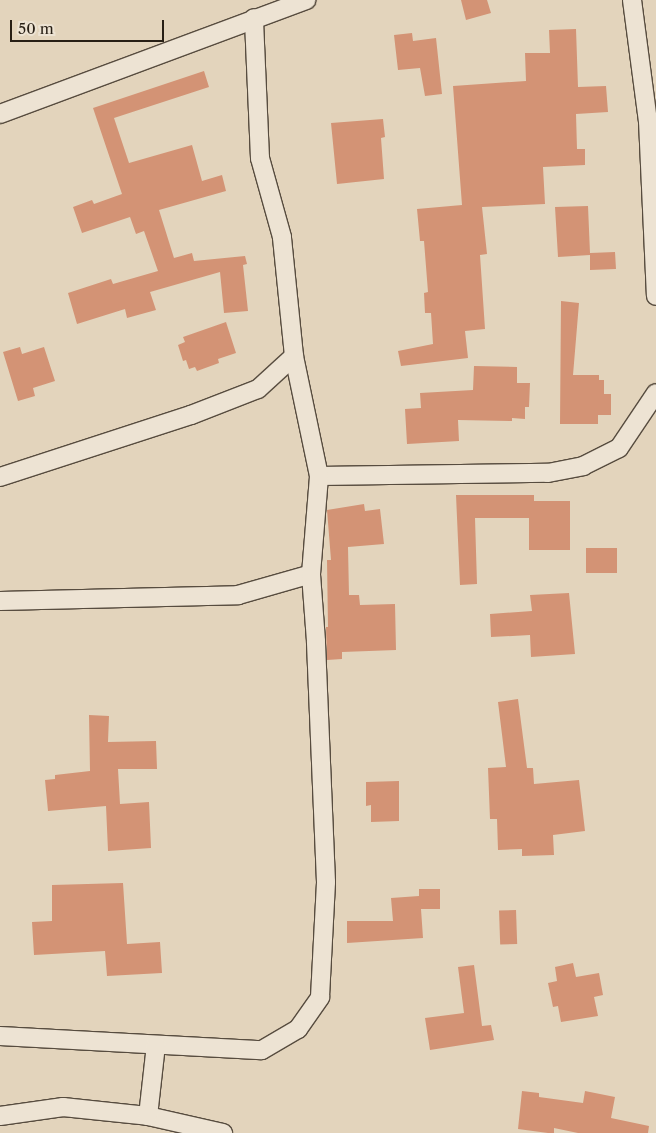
<!DOCTYPE html>
<html>
<head>
<meta charset="utf-8">
<style>
  body { margin:0 }
  #map { position:relative; width:656px; height:1133px; overflow:hidden; background:#e3d4bc; font-family:"Libre Caslon Text",serif }
  div>[style] { position:absolute }
  .building>* { inset:0; background:#d39375; transform-origin:0 0 }
  .roads { filter:drop-shadow(1px 0 #574c3f) drop-shadow(-1px 0 #574c3f) drop-shadow(0 1px #574c3f) drop-shadow(0 -1px #574c3f) }
  .minor>* { height:18px; margin:-9px; padding:0 9px; transform-origin:9px; border-radius:9px; background:#ede3d3 }
  span { translate:-50% -50%; white-space:nowrap; text-align:center; line-height:1.15; -webkit-text-stroke:5px #ede3d3; paint-order:stroke }
  .scale { position:absolute; left:10px; top:20px; width:154px; height:22px; box-sizing:border-box; border:2px solid #281f15; border-top:0; padding-left:6px; font-size:15px; line-height:18px; white-space:nowrap; color:#281f15; -webkit-text-stroke:4px #ede3d3; paint-order:stroke }
</style>
</head>
<body>
<div id="map">
  <div class="building">
    <i style="clip-path:polygon(461px 0,487px 0,491px 13px,466px 20px)"></i>
    <i style="clip-path:polygon(576px 29px,578px 87px,606px 86px,608px 112px,576px 114px,577px 149px,585px 149px,585px 165px,543px 167px,545px 204px,482px 207px,487px 254px,480px 255px,485px 329px,465px 331px,468px 358px,401px 366px,398px 351px,433px 344px,431px 313px,425px 313px,424px 293px,428px 292px,424px 241px,420px 241px,417px 209px,462px 205px,453px 86px,526px 81px,525px 53px,550px 53px,549px 30px)"></i>
    <i style="clip-path:polygon(412px 33px,413px 41px,436px 38px,442px 94px,425px 96px,420px 68px,398px 70px,394px 35px)"></i>
    <i style="clip-path:polygon(204px 71px,209px 87px,114px 118px,129px 163px,192px 145px,202px 181px,222px 175px,226px 191px,159px 210px,174px 258px,192px 253px,194px 261px,245px 256px,247px 264px,243px 265px,248px 311px,224px 313px,220px 272px,150px 292px,156px 310px,127px 318px,125px 309px,77px 324px,68px 293px,111px 279px,113px 284px,158px 271px,144px 231px,136px 234px,130px 217px,82px 233px,73px 207px,92px 200px,94px 204px,122px 194px,93px 108px)"></i>
    <i style="clip-path:polygon(383px 119px,385px 137px,381px 138px,384px 179px,337px 184px,331px 123px)"></i>
    <i style="clip-path:polygon(588px 206px,590px 253px,615px 252px,616px 269px,590px 270px,590px 255px,558px 257px,555px 207px)"></i>
    <i style="clip-path:polygon(561px 301px,579px 303px,573px 375px,599px 375px,599px 380px,604px 380px,604px 394px,611px 394px,611px 415px,598px 415px,598px 424px,560px 424px)"></i>
    <i style="clip-path:polygon(226px 322px,236px 353px,218px 359px,219px 363px,197px 371px,195px 367px,189px 369px,186px 360px,183px 361px,178px 345px,185px 342px,183px 337px)"></i>
    <i style="clip-path:polygon(20px 347px,22px 354px,44px 347px,55px 381px,33px 388px,35px 396px,18px 401px,3px 352px)"></i>
    <i style="clip-path:polygon(474px 366px,517px 367px,517px 383px,530px 383px,529px 407px,525px 407px,525px 419px,512px 418px,512px 421px,458px 420px,459px 441px,407px 444px,405px 409px,421px 408px,420px 393px,473px 390px)"></i>
    <i style="clip-path:polygon(456px 495px,534px 495px,534px 501px,570px 501px,570px 550px,529px 550px,529px 518px,475px 518px,477px 584px,460px 585px)"></i>
    <i style="clip-path:polygon(364px 504px,365px 511px,380px 509px,384px 544px,348px 547px,349px 595px,359px 595px,360px 605px,395px 604px,396px 650px,342px 652px,342px 659px,327px 660px,326px 627px,328px 627px,327px 560px,331px 560px,327px 510px)"></i>
    <i style="left:586px;top:548px;width:31px;height:25px"></i>
    <i style="clip-path:polygon(569px 593px,575px 654px,531px 657px,530px 635px,491px 637px,490px 614px,532px 611px,530px 595px)"></i>
    <i style="clip-path:polygon(518px 699px,527px 768px,533px 768px,534px 784px,579px 780px,585px 831px,553px 835px,554px 855px,522px 856px,522px 849px,498px 850px,497px 819px,490px 819px,488px 768px,506px 767px,498px 702px)"></i>
    <i style="clip-path:polygon(89px 715px,109px 716px,108px 742px,156px 741px,157px 769px,118px 769px,120px 804px,149px 802px,151px 848px,108px 851px,106px 806px,48px 811px,45px 780px,55px 779px,55px 775px,90px 771px)"></i>
    <i style="clip-path:polygon(399px 781px,399px 821px,371px 822px,371px 805px,366px 806px,366px 782px)"></i>
    <i style="clip-path:polygon(123px 883px,127px 944px,160px 942px,162px 973px,107px 976px,105px 951px,34px 955px,32px 922px,52px 921px,52px 885px)"></i>
    <i style="clip-path:polygon(419px 889px,440px 889px,440px 909px,421px 909px,423px 938px,347px 943px,347px 921px,393px 921px,391px 898px,419px 896px)"></i>
    <i style="left:516px;top:910px;width:34px;height:17px;rotate:88deg"></i>
    <i style="clip-path:polygon(573px 963px,576px 977px,599px 973px,603px 995px,594px 997px,598px 1016px,561px 1022px,558px 1006px,553px 1007px,548px 983px,557px 981px,555px 967px)"></i>
    <i style="clip-path:polygon(474px 965px,482px 1026px,491px 1025px,494px 1040px,430px 1050px,425px 1018px,464px 1013px,458px 967px)"></i>
    <i style="clip-path:polygon(522px 1091px,539px 1093px,539px 1097px,583px 1103px,585px 1091px,615px 1097px,611px 1118px,649px 1126px,648px 1133px,578px 1133px,554px 1128px,554px 1133px,548px 1133px,518px 1129px)"></i>
  </div>
  <div class="roads">
    <div class="minor">
      <i style="left:632px;top:0;width:122px;rotate:82.5deg"></i>
      <i style="left:648px;top:121px;width:175px;rotate:87.4deg"></i>
      <i style="left:0;top:114px;width:327px;rotate:-20.4deg"></i>
      <i style="left:319px;top:476px;width:229px;rotate:-0.8deg"></i>
      <i style="left:548px;top:473px;width:36px;rotate:-11deg"></i>
      <i style="left:583px;top:466px;width:40px;rotate:-26.6deg"></i>
      <i style="left:619px;top:448px;width:66px;rotate:-56.1deg"></i>
      <i style="left:0;top:477px;width:201px;rotate:-18deg"></i>
      <i style="left:191px;top:415px;width:72px;rotate:-21.2deg"></i>
      <i style="left:258px;top:389px;width:49px;rotate:-42.5deg"></i>
      <i style="left:0;top:601px;width:238px;rotate:-1.4deg"></i>
      <i style="left:238px;top:595px;width:76px;rotate:-16deg"></i>
      <i style="left:0;top:1036px;width:262px;rotate:3.1deg"></i>
      <i style="left:262px;top:1050px;width:42px;rotate:-30.3deg"></i>
      <i style="left:298px;top:1029px;width:39px;rotate:-55deg"></i>
      <i style="left:320px;top:997px;width:115px;rotate:-87deg"></i>
      <i style="left:326px;top:882px;width:241px;rotate:-92.4deg"></i>
      <i style="left:316px;top:641px;width:67px;rotate:-94.3deg"></i>
      <i style="left:311px;top:574px;width:98px;rotate:-85.3deg"></i>
      <i style="left:319px;top:476px;width:123px;rotate:-101.8deg"></i>
      <i style="left:294px;top:356px;width:120px;rotate:-95.8deg"></i>
      <i style="left:282px;top:237px;width:82px;rotate:-105.6deg"></i>
      <i style="left:260px;top:158px;width:140px;rotate:-92.5deg"></i>
      <i style="left:0;top:1116px;width:64px;rotate:-8.1deg"></i>
      <i style="left:63px;top:1107px;width:85px;rotate:6deg"></i>
      <i style="left:148px;top:1116px;width:77px;rotate:12.8deg"></i>
      <i style="left:148px;top:1116px;width:71px;rotate:-83.6deg"></i>
    </div>
  </div>
  <div class="scale">50 m</div>
</div>
</body>
</html>
